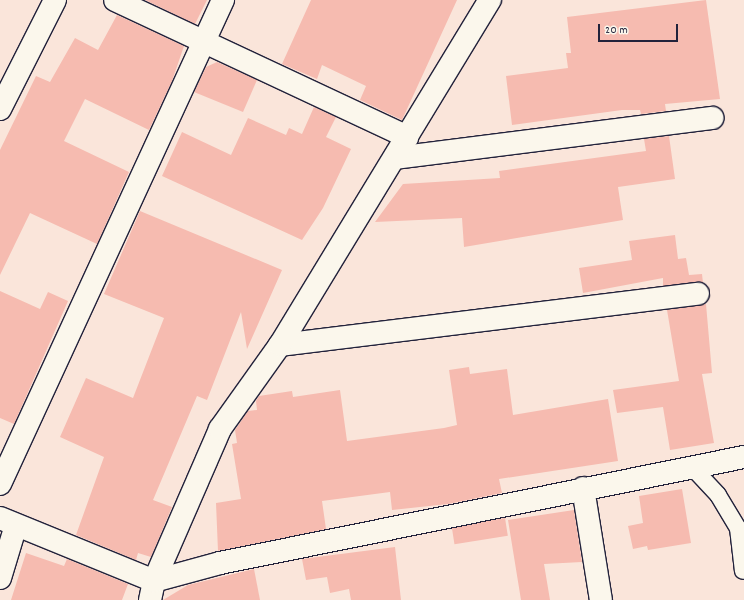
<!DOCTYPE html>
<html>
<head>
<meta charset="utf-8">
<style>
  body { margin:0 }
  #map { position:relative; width:744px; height:600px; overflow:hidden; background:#fae5da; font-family:Dekko,sans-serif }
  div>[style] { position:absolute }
  .building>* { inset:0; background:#f6bbb0; transform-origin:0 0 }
  .roads { filter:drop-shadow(1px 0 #22223b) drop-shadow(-1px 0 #22223b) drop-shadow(0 1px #22223b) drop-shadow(0 -1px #22223b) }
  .service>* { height:16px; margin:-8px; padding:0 8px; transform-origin:8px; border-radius:8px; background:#fbf7ec }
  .minor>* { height:22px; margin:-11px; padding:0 11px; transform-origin:11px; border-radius:11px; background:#fbf7ec }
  span { translate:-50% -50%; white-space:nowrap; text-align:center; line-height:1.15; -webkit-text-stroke:4px #fbf7ec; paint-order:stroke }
  .scale { position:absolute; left:598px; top:24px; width:80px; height:18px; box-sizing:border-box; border:2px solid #22223b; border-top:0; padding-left:5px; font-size:12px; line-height:14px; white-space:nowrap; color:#22223b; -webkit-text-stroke:3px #fbf7ec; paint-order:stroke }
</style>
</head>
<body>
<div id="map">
  <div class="building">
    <i style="clip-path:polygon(145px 0,207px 0,195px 24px)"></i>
    <i style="clip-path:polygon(311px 0,457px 0,402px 120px,360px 100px,366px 86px,322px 65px,317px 79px,282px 64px)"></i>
    <i style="clip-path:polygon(706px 0,720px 99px,665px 104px,666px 111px,641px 114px,640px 110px,622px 110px,512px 125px,506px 76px,568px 68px,566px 53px,571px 53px,567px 17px)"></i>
    <i style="clip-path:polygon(117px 15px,184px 46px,172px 81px,149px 130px,85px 99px,64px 141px,129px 172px,97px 244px,30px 213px,0 275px,0 150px,36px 76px,50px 82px,75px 38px,98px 50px)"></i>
    <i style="clip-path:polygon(217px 62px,257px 80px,243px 112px,194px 92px,206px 67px)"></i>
    <i style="clip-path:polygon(314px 107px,336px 117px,326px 137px,351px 149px,323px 208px,302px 240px,162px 176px,182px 132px,231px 155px,248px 118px,286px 135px,289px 128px,302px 134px)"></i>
    <i style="clip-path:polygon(669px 136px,675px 179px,618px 187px,623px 220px,464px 247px,462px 218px,375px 222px,403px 184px,500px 178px,499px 171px,646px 151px,644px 139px)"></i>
    <i style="clip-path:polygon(140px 211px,282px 270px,247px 349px,241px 312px,207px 400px,197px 396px,153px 500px,172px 507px,151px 557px,138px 553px,136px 560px,76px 535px,104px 457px,60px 437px,86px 378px,133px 398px,164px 318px,104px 294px)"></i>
    <i style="clip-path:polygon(675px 235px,678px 259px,686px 258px,689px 275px,702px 274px,703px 283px,663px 286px,663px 278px,583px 293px,579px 268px,632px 260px,629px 241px)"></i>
    <i style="clip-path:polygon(0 291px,40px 309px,48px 292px,68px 301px,14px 424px,0 418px)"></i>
    <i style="clip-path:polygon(706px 304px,712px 373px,702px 374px,714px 443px,670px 450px,663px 407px,617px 413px,613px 390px,679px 381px,667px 310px)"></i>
    <i style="clip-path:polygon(469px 367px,470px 374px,507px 369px,513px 415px,608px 399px,618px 461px,499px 479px,502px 493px,448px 504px,392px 510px,390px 492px,322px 501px,326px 529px,218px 551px,216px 503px,241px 499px,232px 444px,237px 443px,235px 430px,248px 411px,257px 410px,256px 401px,259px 396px,292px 391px,293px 397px,340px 390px,347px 441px,444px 428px,457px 425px,449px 370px)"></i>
    <i style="clip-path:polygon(682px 489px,691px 543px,648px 550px,647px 546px,633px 549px,628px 526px,643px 523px,639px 496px)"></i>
    <i style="clip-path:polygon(574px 510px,582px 562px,544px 564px,550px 600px,521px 600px,508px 520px)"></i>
    <i style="left:505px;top:518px;width:18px;height:54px;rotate:81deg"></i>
    <i style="clip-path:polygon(395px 547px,401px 600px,351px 600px,349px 589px,330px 593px,327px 577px,306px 580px,302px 559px)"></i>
    <i style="clip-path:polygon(26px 553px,64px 566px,67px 559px,128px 584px,122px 600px,11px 600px)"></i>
    <i style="clip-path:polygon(254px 569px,260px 600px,163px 600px,188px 585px)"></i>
  </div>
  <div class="roads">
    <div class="service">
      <i style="left:692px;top:467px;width:38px;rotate:47deg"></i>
      <i style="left:718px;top:495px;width:39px;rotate:59deg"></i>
      <i style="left:738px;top:528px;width:43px;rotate:83.4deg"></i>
    </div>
    <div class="minor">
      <i style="left:115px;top:0;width:323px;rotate:25.1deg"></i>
      <i style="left:0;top:109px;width:122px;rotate:-63.2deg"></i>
      <i style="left:395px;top:158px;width:320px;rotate:-7.2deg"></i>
      <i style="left:280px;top:345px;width:421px;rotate:-7deg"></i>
      <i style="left:0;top:484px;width:533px;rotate:-65.26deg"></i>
      <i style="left:583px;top:488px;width:113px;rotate:80.9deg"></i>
      <i style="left:0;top:518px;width:166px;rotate:22.2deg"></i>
      <i style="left:154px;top:581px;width:68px;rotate:-15.3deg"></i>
      <i style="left:220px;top:563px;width:535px;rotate:-11.44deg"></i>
      <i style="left:0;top:578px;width:55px;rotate:-73.2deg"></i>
      <i style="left:150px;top:600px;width:19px;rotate:-78deg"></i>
      <i style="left:154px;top:581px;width:166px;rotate:-66.5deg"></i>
      <i style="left:220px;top:429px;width:103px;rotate:-54.5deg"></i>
      <i style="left:280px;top:345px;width:404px;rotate:-58.7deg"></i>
    </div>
  </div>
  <div class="scale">20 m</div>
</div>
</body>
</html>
